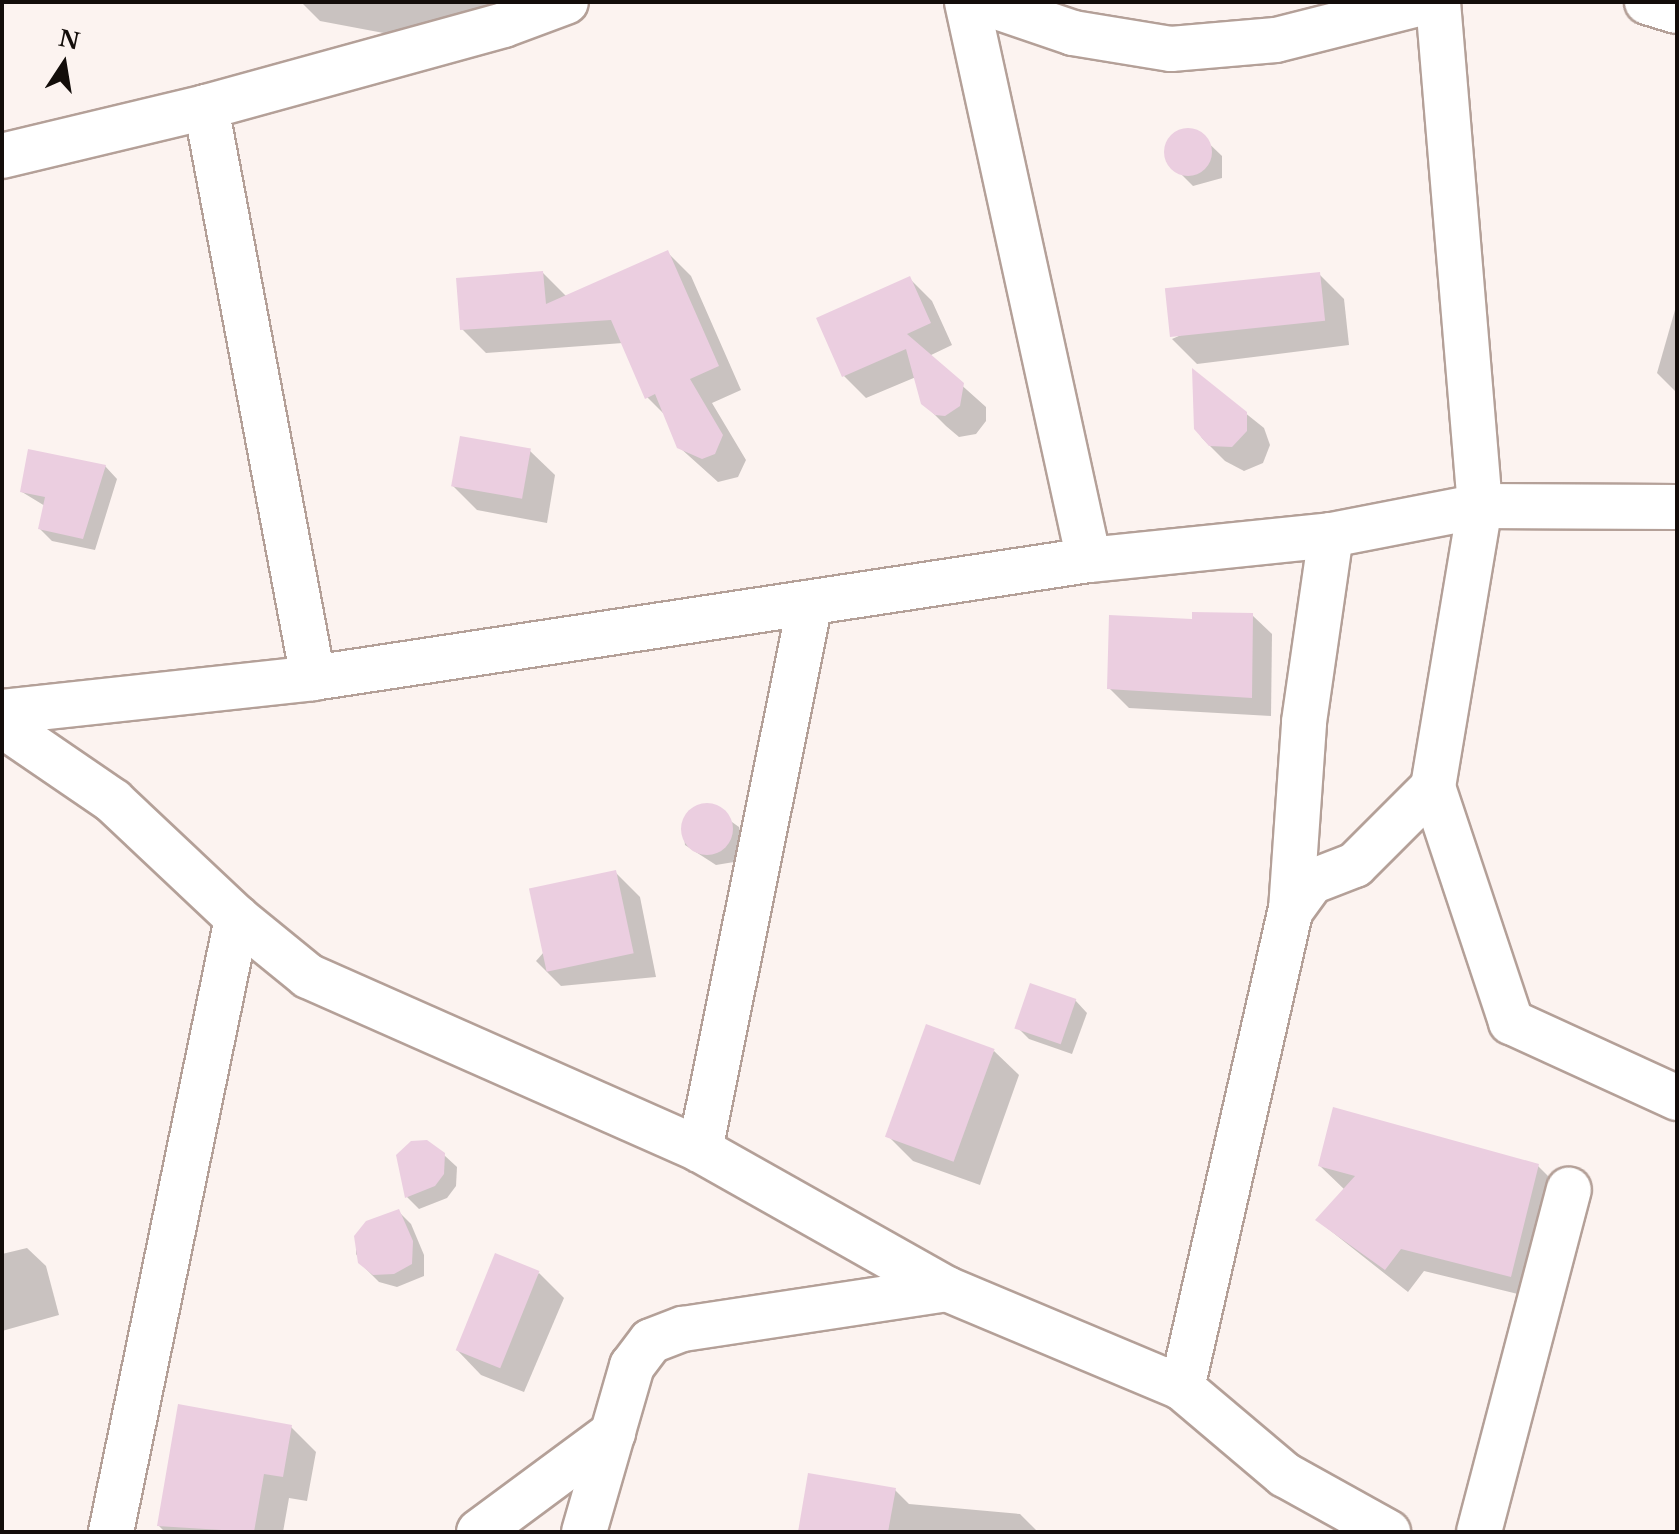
<!DOCTYPE html>
<html>
<head>
<meta charset="utf-8">
<style>
  body { margin:0 }
  #map { position:relative; width:1679px; height:1534px; overflow:hidden; background:#fcf3f0; font-family:"Libre Baskerville",serif }
  div>[style] { position:absolute }
  .shadow>* { inset:0; background:#0003 }
  .building>* { inset:0; background:#ebcee0; transform-origin:0 0 }
  .round { border-radius:50% }
  .roads { filter:drop-shadow(2px 0 #b4a098) drop-shadow(-2px 0 #b4a098) drop-shadow(0 2px #b4a098) drop-shadow(0 -2px #b4a098) }
  .minor>* { height:44px; margin:-22px; padding:0 22px; transform-origin:22px; border-radius:22px; background:#fff }
  span { translate:-50% -50%; white-space:nowrap; text-align:center; line-height:1.15; -webkit-text-stroke:8px #fcf3f0; paint-order:stroke }
  .frame { position:absolute; inset:0; border:4px solid #130d0a; pointer-events:none }
  .north { position:absolute; left:24px; top:24px; width:80px; height:80px; -webkit-text-stroke:6px #fcf3f0; paint-order:stroke; rotate:12deg; font-size:22px; font-weight:700; line-height:32px; text-align:center; color:#130d0a }
  .north::after { content:''; display:block; margin:auto; width:28px; height:36px; background:#130d0a; clip-path:polygon(50% 0,100% 100%,50% 72%,0 100%) }
</style>
</head>
<body>
<div id="map">
  <div class="shadow">
    <i style="clip-path:polygon(301px 2px,497px 2px,488px 49px,479px 51px,320px 21px)"></i>
    <i style="clip-path:polygon(1180px 131px,1197px 132px,1222px 156px,1222px 178px,1193px 186px,1167px 160px,1168px 142px)"></i>
    <i style="clip-path:polygon(668px 253px,691px 276px,741px 390px,712px 403px,746px 460px,738px 477px,718px 482px,679px 447px,667px 417px,647px 397px,623px 343px,486px 353px,462px 329px,543px 273px,567px 297px)"></i>
    <i style="clip-path:polygon(1319px 274px,1344px 299px,1349px 345px,1197px 364px,1172px 339px)"></i>
    <i style="clip-path:polygon(910px 279px,932px 301px,952px 345px,929px 356px,986px 407px,986px 421px,976px 434px,959px 437px,946px 426px,923px 403px,916px 377px,866px 398px,844px 376px)"></i>
    <i style="clip-path:polygon(1677px 303px,1677px 393px,1657px 373px)"></i>
    <i style="clip-path:polygon(1194px 372px,1264px 428px,1270px 445px,1263px 463px,1244px 471px,1225px 461px,1202px 438px,1196px 429px)"></i>
    <i style="clip-path:polygon(530px 451px,555px 475px,547px 523px,477px 510px,452px 485px)"></i>
    <i style="clip-path:polygon(105px 466px,117px 479px,95px 550px,52px 541px,40px 529px,45px 506px,22px 492px)"></i>
    <i style="clip-path:polygon(1252px 615px,1272px 634px,1271px 716px,1129px 708px,1109px 688px,1194px 622px)"></i>
    <i style="clip-path:polygon(708px 805px,739px 827px,745px 852px,734px 862px,716px 865px,685px 845px,683px 825px,692px 810px)"></i>
    <i style="clip-path:polygon(615px 872px,640px 897px,656px 977px,561px 986px,536px 961px)"></i>
    <i style="clip-path:polygon(1075px 1000px,1087px 1013px,1072px 1054px,1029px 1039px,1017px 1027px)"></i>
    <i style="clip-path:polygon(994px 1051px,1019px 1075px,980px 1185px,913px 1161px,888px 1136px)"></i>
    <i style="clip-path:polygon(444px 1155px,457px 1167px,456px 1186px,447px 1198px,419px 1209px,407px 1197px,398px 1156px)"></i>
    <i style="clip-path:polygon(1320px 1166px,1538px 1166px,1561px 1189px,1534px 1298px,1424px 1271px,1408px 1292px,1317px 1220px,1345px 1190px)"></i>
    <i style="clip-path:polygon(399px 1212px,411px 1224px,424px 1255px,424px 1276px,397px 1287px,379px 1282px,366px 1269px,356px 1254px,356px 1236px)"></i>
    <i style="clip-path:polygon(27px 1248px,46px 1266px,59px 1315px,2px 1331px,2px 1254px)"></i>
    <i style="clip-path:polygon(539px 1273px,564px 1298px,524px 1392px,481px 1375px,457px 1350px)"></i>
    <i style="clip-path:polygon(291px 1427px,316px 1452px,307px 1501px,289px 1498px,283px 1532px,165px 1532px,159px 1526px)"></i>
    <i style="clip-path:polygon(895px 1490px,909px 1504px,1020px 1514px,1038px 1532px,800px 1532px)"></i>
  </div>
  <div class="building">
    <i class="round" style="left:1164px;top:128px;width:48px;height:48px"></i>
    <i style="clip-path:polygon(668px 250px,719px 366px,690px 379px,723px 435px,715px 454px,702px 459px,677px 448px,655px 394px,645px 399px,611px 320px,460px 330px,456px 278px,543px 271px,546px 304px)"></i>
    <i style="left:1320px;top:272px;width:49px;height:156px;rotate:84deg"></i>
    <i style="clip-path:polygon(910px 276px,931px 323px,907px 334px,964px 383px,960px 406px,945px 416px,935px 415px,921px 404px,906px 349px,842px 377px,816px 318px)"></i>
    <i style="clip-path:polygon(1192px 368px,1247px 412px,1247px 431px,1232px 447px,1209px 446px,1194px 429px)"></i>
    <i style="left:460px;top:436px;width:72px;height:51px;rotate:10deg"></i>
    <i style="clip-path:polygon(28px 449px,106px 465px,83px 539px,38px 529px,45px 497px,20px 492px)"></i>
    <i style="clip-path:polygon(1192px 612px,1253px 613px,1252px 698px,1107px 689px,1109px 615px,1192px 619px)"></i>
    <i class="round" style="left:681px;top:803px;width:52px;height:52px"></i>
    <i style="left:616px;top:870px;width:85px;height:89px;rotate:78deg"></i>
    <i style="left:1030px;top:983px;width:49px;height:48px;rotate:19deg"></i>
    <i style="left:926px;top:1024px;width:73px;height:120px;rotate:20deg"></i>
    <i style="clip-path:polygon(1333px 1107px,1539px 1164px,1511px 1277px,1401px 1249px,1385px 1270px,1315px 1220px,1355px 1176px,1318px 1166px)"></i>
    <i style="clip-path:polygon(427px 1140px,445px 1153px,444px 1174px,435px 1186px,405px 1198px,396px 1155px,411px 1141px)"></i>
    <i style="clip-path:polygon(399px 1209px,413px 1241px,412px 1264px,394px 1274px,373px 1275px,358px 1263px,354px 1236px,366px 1221px)"></i>
    <i style="left:495px;top:1253px;width:48px;height:105px;rotate:22deg"></i>
    <i style="clip-path:polygon(178px 1404px,292px 1425px,283px 1477px,264px 1474px,254px 1532px,157px 1526px)"></i>
    <i style="clip-path:polygon(808px 1473px,896px 1488px,888px 1532px,798px 1532px)"></i>
  </div>
  <div class="roads">
    <div class="minor">
      <i style="left:967px;top:2px;width:571px;rotate:77.67deg"></i>
      <i style="left:982px;top:2px;width:96px;rotate:18.8deg"></i>
      <i style="left:1073px;top:33px;width:99px;rotate:9.3deg"></i>
      <i style="left:1171px;top:49px;width:105px;rotate:-4.9deg"></i>
      <i style="left:1276px;top:40px;width:155px;rotate:-14.2deg"></i>
      <i style="left:1438px;top:2px;width:506px;rotate:85.24deg"></i>
      <i style="left:1480px;top:506px;width:285px;rotate:99.5deg"></i>
      <i style="left:1433px;top:787px;width:248px;rotate:71.6deg"></i>
      <i style="left:1511px;top:1022px;width:183px;rotate:24.6deg"></i>
      <i style="left:1647px;top:2px;width:31px;rotate:17deg"></i>
      <i style="left:206px;top:107px;width:581px;rotate:79.39deg"></i>
      <i style="left:2px;top:156px;width:210px;rotate:-13.5deg"></i>
      <i style="left:206px;top:107px;width:309px;rotate:-15.4deg"></i>
      <i style="left:504px;top:25px;width:66px;rotate:-20.4deg"></i>
      <i style="left:2px;top:712px;width:313px;rotate:-6.2deg"></i>
      <i style="left:313px;top:678px;width:785px;rotate:-8.65deg"></i>
      <i style="left:1089px;top:560px;width:243px;rotate:-5.9deg"></i>
      <i style="left:1331px;top:535px;width:152px;rotate:-11deg"></i>
      <i style="left:1480px;top:506px;width:197px;rotate:0.3deg"></i>
      <i style="left:2px;top:725px;width:135px;rotate:34.4deg"></i>
      <i style="left:113px;top:801px;width:170px;rotate:43.3deg"></i>
      <i style="left:237px;top:918px;width:92px;rotate:39.2deg"></i>
      <i style="left:308px;top:976px;width:429px;rotate:23.9deg"></i>
      <i style="left:700px;top:1150px;width:283px;rotate:29.4deg"></i>
      <i style="left:947px;top:1289px;width:255px;rotate:22.8deg"></i>
      <i style="left:1182px;top:1388px;width:135px;rotate:40.2deg"></i>
      <i style="left:1285px;top:1475px;width:118px;rotate:29deg"></i>
      <i style="left:1291px;top:910px;width:188px;rotate:-86deg"></i>
      <i style="left:1304px;top:722px;width:189px;rotate:-81.8deg"></i>
      <i style="left:700px;top:1150px;width:558px;rotate:-78.63deg"></i>
      <i style="left:1182px;top:1388px;width:490px;rotate:-77.2deg"></i>
      <i style="left:1291px;top:910px;width:34px;rotate:-54deg"></i>
      <i style="left:1311px;top:882px;width:47px;rotate:-21.1deg"></i>
      <i style="left:1355px;top:865px;width:110px;rotate:-45deg"></i>
      <i style="left:111px;top:1532px;width:627px;rotate:-78.4deg"></i>
      <i style="left:479px;top:1532px;width:167px;rotate:-36.5deg"></i>
      <i style="left:584px;top:1532px;width:173px;rotate:-73.9deg"></i>
      <i style="left:632px;top:1366px;width:31px;rotate:-53deg"></i>
      <i style="left:651px;top:1341px;width:34px;rotate:-21deg"></i>
      <i style="left:683px;top:1329px;width:267px;rotate:-8.6deg"></i>
      <i style="left:1479px;top:1532px;width:354px;rotate:-75.3deg"></i>
    </div>
  </div>
  <div class="frame"></div>
  <div class="north">N</div>
</div>
</body>
</html>
